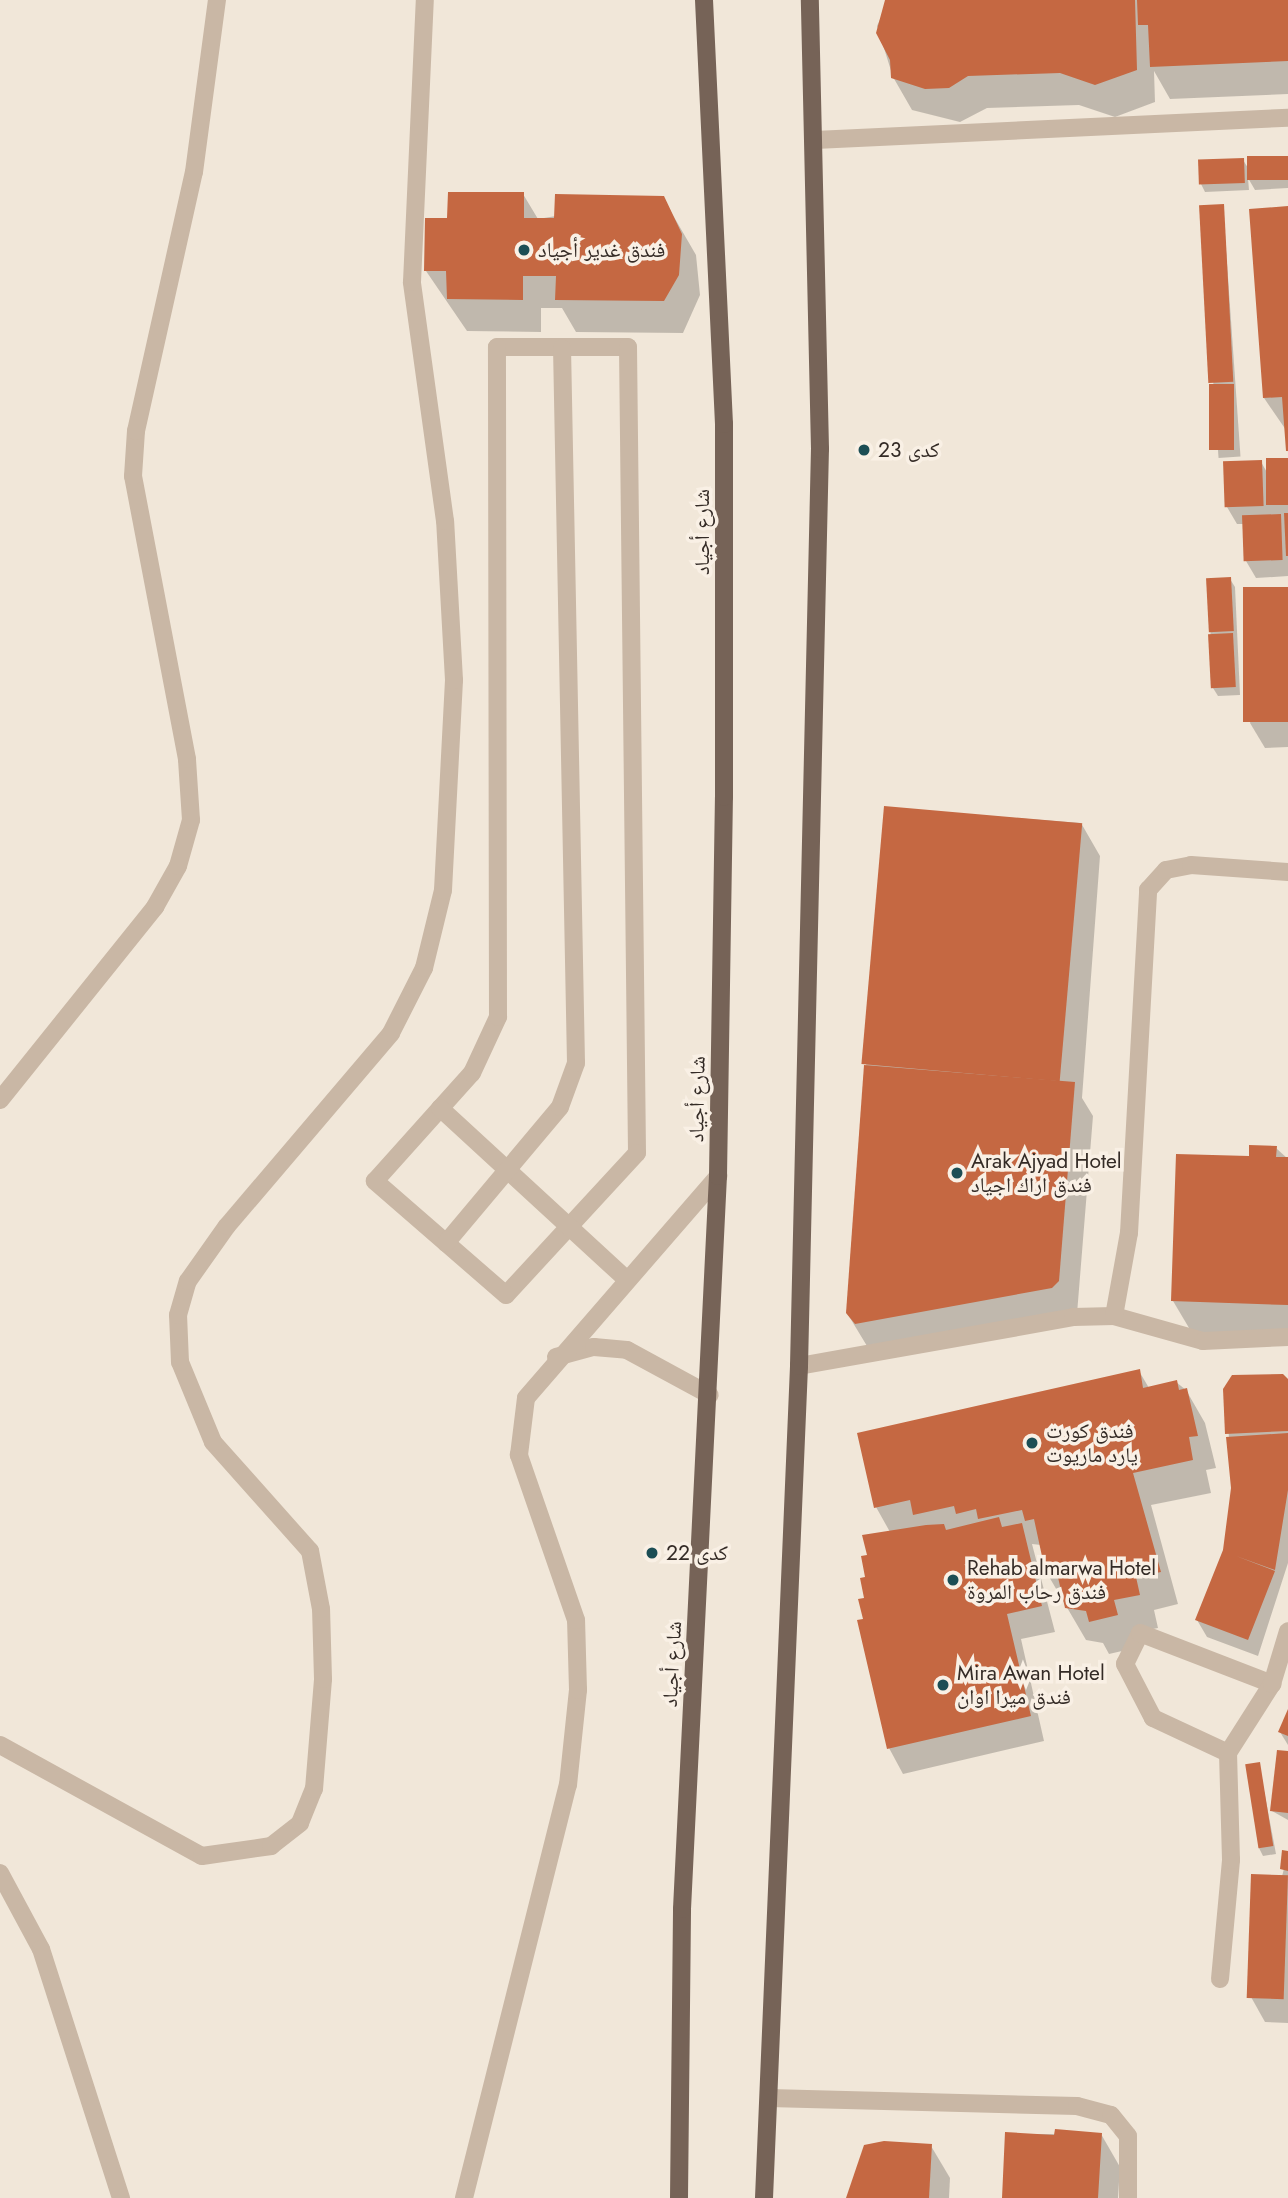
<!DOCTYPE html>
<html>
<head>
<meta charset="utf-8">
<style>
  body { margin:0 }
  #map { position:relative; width:1288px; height:2198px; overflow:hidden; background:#f1e7d9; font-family:Jost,"Noto Naskh Arabic",sans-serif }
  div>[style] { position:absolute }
  .shadow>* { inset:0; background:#0003; transform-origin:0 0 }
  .building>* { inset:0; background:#c56842; transform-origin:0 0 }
  .minor>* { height:18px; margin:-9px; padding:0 9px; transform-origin:9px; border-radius:9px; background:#c9b7a5 }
  .primary>* { height:18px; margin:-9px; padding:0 9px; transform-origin:9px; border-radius:9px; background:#766357 }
  .dots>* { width:19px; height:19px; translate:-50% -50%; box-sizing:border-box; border:4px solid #f9f0e5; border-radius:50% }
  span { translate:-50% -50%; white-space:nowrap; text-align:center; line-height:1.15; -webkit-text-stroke:7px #f9f0e5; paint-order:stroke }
  .poi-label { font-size:21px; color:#342b26 }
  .left { translate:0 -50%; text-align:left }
  .street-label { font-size:21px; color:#342b26 }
</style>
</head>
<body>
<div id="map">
  <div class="shadow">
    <i style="clip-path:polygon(889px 0,1288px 0,1288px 94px,1170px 99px,1154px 71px,1155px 102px,1115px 117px,1079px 105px,987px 108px,960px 122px,912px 110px,893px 77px,877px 26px)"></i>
    <i style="clip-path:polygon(1288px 158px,1288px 188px,1255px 190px,1248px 178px,1249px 190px,1205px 192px,1201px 184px,1243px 160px,1250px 171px)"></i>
    <i style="clip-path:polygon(523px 194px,538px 219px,663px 198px,696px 255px,700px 295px,683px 333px,576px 332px,562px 308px,541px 308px,541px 332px,467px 331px,426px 271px,449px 220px)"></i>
    <i style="left:1223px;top:206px;width:251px;height:22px;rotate:86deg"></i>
    <i style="clip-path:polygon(1288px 208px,1288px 453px,1286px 430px,1264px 398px)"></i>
    <i style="clip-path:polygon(1288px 460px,1288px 576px,1256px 578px,1246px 561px,1244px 524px,1237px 524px,1227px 507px,1261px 462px,1268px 474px)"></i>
    <i style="clip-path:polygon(1208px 579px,1230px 579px,1235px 587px,1240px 695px,1218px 696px,1213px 688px)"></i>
    <i style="clip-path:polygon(1288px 589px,1288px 747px,1265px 748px,1250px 723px)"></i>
    <i style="clip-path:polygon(886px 808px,1081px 823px,1100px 856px,1082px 1098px,1093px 1116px,1077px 1314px,867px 1346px,847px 1313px)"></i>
    <i style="clip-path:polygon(1276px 1148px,1288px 1159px,1288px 1337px,1192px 1333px,1173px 1301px,1251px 1158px)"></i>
    <i style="clip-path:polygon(1139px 1371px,1149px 1388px,1176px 1382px,1186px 1390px,1205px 1423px,1216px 1468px,1206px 1470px,1211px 1493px,1151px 1505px,1178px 1604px,1154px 1610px,1158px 1628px,1132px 1633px,1135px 1648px,1109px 1654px,1103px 1643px,1086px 1640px,1048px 1575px,1041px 1545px,1032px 1544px,1055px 1632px,1021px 1639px,1044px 1741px,903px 1774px,889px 1748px,865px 1620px,869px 1557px,890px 1532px,876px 1507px)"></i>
    <i style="clip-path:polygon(1288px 1382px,1288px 1563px,1258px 1656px,1207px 1637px,1197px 1620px,1225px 1550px,1233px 1487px,1225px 1389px)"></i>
    <i style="clip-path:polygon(1288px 1714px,1288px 1745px,1280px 1732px)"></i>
    <i style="clip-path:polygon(1288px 1753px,1288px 1820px,1272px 1811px)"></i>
    <i style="clip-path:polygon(1259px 1764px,1276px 1854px,1263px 1856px,1259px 1848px)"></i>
    <i style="clip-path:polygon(1288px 1853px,1288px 2023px,1265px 2022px,1251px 1997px)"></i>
    <i style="clip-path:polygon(1007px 2134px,1101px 2134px,1120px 2167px,1118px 2198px,1003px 2198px)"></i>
    <i style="clip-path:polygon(931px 2146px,950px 2178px,949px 2198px,851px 2198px)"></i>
  </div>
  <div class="building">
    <i style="clip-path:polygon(885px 0,1135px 0,1137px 70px,1095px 85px,1060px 73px,968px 76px,949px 88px,925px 89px,891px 78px,890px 60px,876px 33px)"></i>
    <i style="clip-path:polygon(1137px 0,1288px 0,1288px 61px,1150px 67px,1148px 25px,1138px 25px)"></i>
    <i style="left:1288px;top:156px;width:24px;height:41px;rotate:90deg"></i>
    <i style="left:1244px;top:158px;width:25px;height:46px;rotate:88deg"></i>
    <i style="clip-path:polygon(448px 192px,524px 192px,524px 218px,554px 218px,555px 194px,664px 196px,682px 234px,679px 275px,664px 301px,555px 300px,556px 276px,523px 276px,523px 300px,447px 299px,446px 271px,424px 271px,425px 218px,447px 218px)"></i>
    <i style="left:1224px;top:204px;width:178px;height:25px;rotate:87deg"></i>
    <i style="clip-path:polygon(1288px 206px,1288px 451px,1286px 451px,1282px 397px,1263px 398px,1249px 209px)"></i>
    <i style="left:1209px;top:384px;width:25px;height:66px"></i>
    <i style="left:1288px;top:458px;width:47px;height:22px;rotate:90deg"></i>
    <i style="left:1262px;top:460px;width:46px;height:39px;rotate:88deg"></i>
    <i style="clip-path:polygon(1284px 513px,1288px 513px,1288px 556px,1286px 556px)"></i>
    <i style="left:1281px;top:514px;width:46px;height:39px;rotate:88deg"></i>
    <i style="left:1231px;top:577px;width:54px;height:25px;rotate:87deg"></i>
    <i style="left:1288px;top:587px;width:135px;height:45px;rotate:90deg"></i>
    <i style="left:1233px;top:633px;width:54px;height:25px;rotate:87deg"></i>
    <i style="left:884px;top:806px;width:199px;height:259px;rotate:5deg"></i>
    <i style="clip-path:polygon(864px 1065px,1075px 1082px,1059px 1281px,1052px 1288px,855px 1324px,846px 1313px)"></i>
    <i style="clip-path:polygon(1249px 1145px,1277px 1146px,1276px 1157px,1288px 1157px,1288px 1305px,1171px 1301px,1176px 1154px,1249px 1156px)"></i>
    <i style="clip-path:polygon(1140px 1369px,1143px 1388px,1177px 1380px,1179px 1390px,1187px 1388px,1198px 1436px,1189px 1437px,1193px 1460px,1133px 1473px,1161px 1572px,1136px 1577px,1140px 1595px,1114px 1600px,1118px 1615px,1089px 1622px,1086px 1611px,1065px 1608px,1057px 1573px,1046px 1575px,1034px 1519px,1025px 1521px,1022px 1510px,978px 1519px,976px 1509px,956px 1514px,954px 1506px,913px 1515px,910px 1500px,874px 1508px,857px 1433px)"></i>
    <i style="clip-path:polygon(1283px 1374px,1288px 1379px,1288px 1431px,1225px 1434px,1223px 1389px,1232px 1375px)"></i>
    <i style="clip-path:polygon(1288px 1433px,1288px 1490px,1275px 1570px,1236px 1556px,1275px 1571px,1248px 1640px,1195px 1620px,1223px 1550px,1231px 1488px,1226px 1437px)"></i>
    <i style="clip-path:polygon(999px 1517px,1002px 1527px,1022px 1523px,1042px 1606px,1007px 1614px,1031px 1716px,887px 1749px,857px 1620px,863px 1619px,858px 1599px,864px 1598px,860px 1578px,865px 1577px,861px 1556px,867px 1555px,862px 1535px,926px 1525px,944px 1524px,946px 1530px)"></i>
    <i style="clip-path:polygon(1288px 1709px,1288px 1736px,1278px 1732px)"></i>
    <i style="clip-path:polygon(1277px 1750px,1288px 1751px,1288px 1813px,1270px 1811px)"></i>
    <i style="left:1260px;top:1762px;width:85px;height:15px;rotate:81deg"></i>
    <i style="clip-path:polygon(1282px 1850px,1288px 1851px,1288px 1871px,1280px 1869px)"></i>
    <i style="left:1251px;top:1874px;width:37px;height:124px;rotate:2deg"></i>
    <i style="clip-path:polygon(1055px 2129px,1102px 2133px,1098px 2198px,1002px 2198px,1005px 2132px,1054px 2135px)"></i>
    <i style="clip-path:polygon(884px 2141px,932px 2144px,929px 2198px,846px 2198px,864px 2145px)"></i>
  </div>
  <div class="minor">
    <i style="left:815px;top:140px;width:474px;rotate:-2.7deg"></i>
    <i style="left:497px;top:347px;width:131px"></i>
    <i style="left:628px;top:347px;width:806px;rotate:89.36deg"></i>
    <i style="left:637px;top:1153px;width:193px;rotate:132.7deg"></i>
    <i style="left:506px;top:1295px;width:174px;rotate:-139deg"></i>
    <i style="left:375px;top:1181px;width:145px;rotate:-48.1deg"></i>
    <i style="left:472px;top:1073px;width:62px;rotate:-65.1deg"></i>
    <i style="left:498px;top:1017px;width:670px;rotate:-90.09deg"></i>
    <i style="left:0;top:1100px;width:248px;rotate:-51.2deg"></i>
    <i style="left:155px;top:907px;width:47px;rotate:-60.7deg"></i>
    <i style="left:178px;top:866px;width:48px;rotate:-74.2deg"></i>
    <i style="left:191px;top:820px;width:61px;rotate:-93.8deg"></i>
    <i style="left:187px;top:759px;width:288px;rotate:-100.8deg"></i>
    <i style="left:133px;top:476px;width:45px;rotate:-86.2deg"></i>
    <i style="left:136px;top:431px;width:265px;rotate:-77.4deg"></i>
    <i style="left:194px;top:172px;width:174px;rotate:-82.4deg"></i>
    <i style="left:440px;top:1108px;width:253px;rotate:42.6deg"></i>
    <i style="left:446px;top:1243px;width:177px;rotate:-50deg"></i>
    <i style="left:560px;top:1107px;width:47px;rotate:-70deg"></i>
    <i style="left:576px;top:1063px;width:715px;rotate:-91.12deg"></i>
    <i style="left:1114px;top:1316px;width:92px;rotate:15.7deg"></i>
    <i style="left:1203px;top:1341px;width:85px;rotate:-2.7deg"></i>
    <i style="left:556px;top:1357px;width:39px;rotate:-15deg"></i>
    <i style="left:594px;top:1347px;width:33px;rotate:5deg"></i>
    <i style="left:627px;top:1350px;width:94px;rotate:28.5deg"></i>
    <i style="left:799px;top:1366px;width:278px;rotate:-10.1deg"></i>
    <i style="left:1073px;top:1317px;width:41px;rotate:-1.4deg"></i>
    <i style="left:1114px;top:1316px;width:84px;rotate:-79.8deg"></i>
    <i style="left:1129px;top:1233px;width:344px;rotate:-86.8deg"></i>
    <i style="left:1148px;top:890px;width:27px;rotate:-48deg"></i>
    <i style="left:1166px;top:870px;width:25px;rotate:-11deg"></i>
    <i style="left:1191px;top:865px;width:97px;rotate:4.1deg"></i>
    <i style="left:0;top:1745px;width:230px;rotate:28.8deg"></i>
    <i style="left:202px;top:1856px;width:70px;rotate:-8.2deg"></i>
    <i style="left:271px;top:1846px;width:37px;rotate:-38deg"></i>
    <i style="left:300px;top:1823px;width:37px;rotate:-68deg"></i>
    <i style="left:314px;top:1789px;width:110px;rotate:-85.3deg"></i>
    <i style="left:323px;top:1679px;width:70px;rotate:-91.6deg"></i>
    <i style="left:321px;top:1609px;width:59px;rotate:-100.7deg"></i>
    <i style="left:310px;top:1551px;width:146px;rotate:-131.7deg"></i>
    <i style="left:213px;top:1442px;width:87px;rotate:-112.4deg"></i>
    <i style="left:180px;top:1362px;width:47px;rotate:-92.4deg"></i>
    <i style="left:178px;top:1315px;width:35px;rotate:-74deg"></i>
    <i style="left:188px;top:1281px;width:67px;rotate:-54.7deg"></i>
    <i style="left:227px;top:1226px;width:253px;rotate:-49.6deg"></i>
    <i style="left:391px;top:1033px;width:73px;rotate:-63.1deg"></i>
    <i style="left:424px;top:968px;width:80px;rotate:-76.3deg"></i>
    <i style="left:443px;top:890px;width:210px;rotate:-87deg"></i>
    <i style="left:454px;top:680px;width:159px;rotate:-93.2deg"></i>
    <i style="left:445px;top:521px;width:241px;rotate:-97.9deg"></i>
    <i style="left:412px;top:282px;width:282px;rotate:-87.4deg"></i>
    <i style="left:1228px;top:1753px;width:83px;rotate:-155deg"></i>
    <i style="left:1153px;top:1718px;width:61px;rotate:-117.4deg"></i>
    <i style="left:1125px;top:1664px;width:34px;rotate:-64deg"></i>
    <i style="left:1140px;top:1633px;width:142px;rotate:21.1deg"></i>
    <i style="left:0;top:1873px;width:86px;rotate:61.7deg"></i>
    <i style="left:41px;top:1949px;width:262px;rotate:72.2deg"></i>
    <i style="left:1220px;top:1979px;width:120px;rotate:-84.7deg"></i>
    <i style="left:1231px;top:1860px;width:107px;rotate:-91.6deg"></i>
    <i style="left:1228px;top:1753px;width:82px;rotate:-57.5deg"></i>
    <i style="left:1272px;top:1684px;width:55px;rotate:-73.2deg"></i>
    <i style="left:769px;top:2098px;width:308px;rotate:1.5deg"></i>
    <i style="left:1077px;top:2106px;width:35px;rotate:15deg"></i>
    <i style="left:1111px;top:2115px;width:27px;rotate:51deg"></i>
    <i style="left:1128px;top:2136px;width:62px;rotate:90deg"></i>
    <i style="left:464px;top:2198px;width:426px;rotate:-75.9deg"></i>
    <i style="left:568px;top:1785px;width:96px;rotate:-84deg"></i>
    <i style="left:578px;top:1690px;width:70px;rotate:-91.6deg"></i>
    <i style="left:576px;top:1620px;width:175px;rotate:-109.1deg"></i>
    <i style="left:519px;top:1455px;width:57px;rotate:-83deg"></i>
    <i style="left:526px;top:1398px;width:294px;rotate:-49.1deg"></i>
  </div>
  <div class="primary">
    <i style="left:679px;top:2198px;width:289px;rotate:-89.4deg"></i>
    <i style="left:682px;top:1909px;width:734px;rotate:-87.19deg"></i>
    <i style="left:718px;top:1176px;width:379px;rotate:-89.1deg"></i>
    <i style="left:724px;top:797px;width:373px;rotate:-90deg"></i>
    <i style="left:724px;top:424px;width:424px;rotate:-92.7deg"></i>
    <i style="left:764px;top:2198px;width:833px;rotate:-87.59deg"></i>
    <i style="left:799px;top:1366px;width:917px;rotate:-88.69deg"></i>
    <i style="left:820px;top:449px;width:449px;rotate:-91.3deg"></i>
  </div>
  <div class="dots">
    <i style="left:524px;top:250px;background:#1c4e55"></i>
    <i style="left:864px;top:450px;background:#1c4e55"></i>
    <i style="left:957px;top:1173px;background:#1c4e55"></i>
    <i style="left:1032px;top:1443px;background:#1c4e55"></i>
    <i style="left:652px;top:1553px;background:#1c4e55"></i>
    <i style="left:953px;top:1580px;background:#1c4e55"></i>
    <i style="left:943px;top:1685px;background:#1c4e55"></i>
  </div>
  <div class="poi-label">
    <span class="left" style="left:538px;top:250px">فندق غدير أجياد</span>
    <span class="left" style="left:878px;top:450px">كدى 23</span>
    <span class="left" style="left:971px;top:1173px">Arak Ajyad Hotel<br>فندق اراك اجياد</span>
    <span class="left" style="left:1046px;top:1443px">فندق كورت<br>يارد ماريوت</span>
    <span class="left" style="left:666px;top:1553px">كدى 22</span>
    <span class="left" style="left:967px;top:1580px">Rehab almarwa Hotel<br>فندق رحاب المروة</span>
    <span class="left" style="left:957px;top:1685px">Mira Awan Hotel<br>فندق ميرا اوان</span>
  </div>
  <div class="street-label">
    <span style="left:702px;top:532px;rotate:-90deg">شارع أجياد</span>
    <span style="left:697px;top:1099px;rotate:-89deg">شارع أجياد</span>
    <span style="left:672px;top:1664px;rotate:-87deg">شارع أجياد</span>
  </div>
</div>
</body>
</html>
